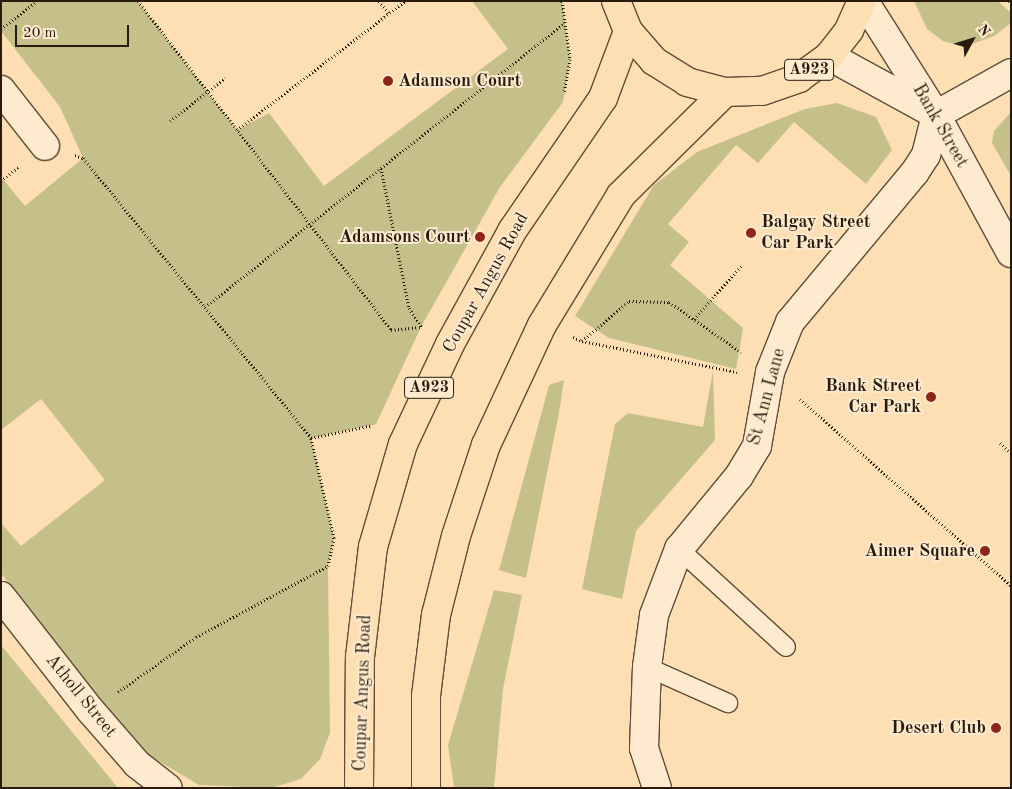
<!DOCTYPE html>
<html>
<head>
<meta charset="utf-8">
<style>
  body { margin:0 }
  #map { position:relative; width:1012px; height:789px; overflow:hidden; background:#fedfb4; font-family:"Old Standard TT",serif }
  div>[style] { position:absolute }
  .green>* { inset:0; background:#c5c08a }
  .path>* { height:3px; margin-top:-1.5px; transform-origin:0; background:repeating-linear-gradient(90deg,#281b0d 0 1px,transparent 0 3.5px) }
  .roads { filter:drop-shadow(1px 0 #5e4c37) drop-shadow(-1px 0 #5e4c37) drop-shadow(0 1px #5e4c37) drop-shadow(0 -1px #5e4c37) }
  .service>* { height:18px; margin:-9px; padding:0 9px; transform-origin:9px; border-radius:9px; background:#feeace }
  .minor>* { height:28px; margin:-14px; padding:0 14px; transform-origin:14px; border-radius:14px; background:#feeace }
  .primary>* { height:28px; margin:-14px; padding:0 14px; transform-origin:14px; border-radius:14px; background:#fedfb4 }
  .dots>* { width:14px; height:14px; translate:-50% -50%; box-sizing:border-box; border:2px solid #feeace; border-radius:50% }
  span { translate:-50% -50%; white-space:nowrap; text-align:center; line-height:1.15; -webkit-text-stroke:4px #feeace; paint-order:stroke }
  .shield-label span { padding:1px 4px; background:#feeace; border:1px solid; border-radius:4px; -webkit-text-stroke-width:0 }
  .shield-label { font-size:16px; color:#281b0d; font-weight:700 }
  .poi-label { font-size:18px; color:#281b0d; font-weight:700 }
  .left { translate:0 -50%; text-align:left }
  .right { translate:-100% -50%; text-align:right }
  .street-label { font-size:18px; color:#281b0d }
  .frame { position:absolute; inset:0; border:2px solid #281b0d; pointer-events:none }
  .north { position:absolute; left:947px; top:15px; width:50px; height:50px; -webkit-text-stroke:4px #feeace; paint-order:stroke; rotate:51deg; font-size:14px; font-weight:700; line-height:20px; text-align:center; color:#281b0d }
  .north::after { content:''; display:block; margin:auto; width:18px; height:22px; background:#281b0d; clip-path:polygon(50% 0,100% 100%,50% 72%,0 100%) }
  .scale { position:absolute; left:15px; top:25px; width:114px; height:22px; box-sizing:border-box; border:2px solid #281b0d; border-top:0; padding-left:6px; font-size:15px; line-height:18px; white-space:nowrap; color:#281b0d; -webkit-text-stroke:4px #feeace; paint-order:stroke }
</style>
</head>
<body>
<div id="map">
  <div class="green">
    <i style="clip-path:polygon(1px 1px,138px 1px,237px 130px,269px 113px,324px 186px,508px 49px,472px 1px,562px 1px,570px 59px,563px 102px,500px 187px,421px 327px,376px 424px,311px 438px,334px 538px,328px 566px,330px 733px,320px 759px,301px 779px,271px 788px,199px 785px,150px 756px,100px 705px,1px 573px,1px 523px,21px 546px,105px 480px,41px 399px,1px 430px,1px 177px,25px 206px,83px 158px,60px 107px,1px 31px)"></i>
    <i style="clip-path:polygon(914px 1px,998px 1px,1011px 13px,1011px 23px,994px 36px,964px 47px,943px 41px,927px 29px)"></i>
    <i style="clip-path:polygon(837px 103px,876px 117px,892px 150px,866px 184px,794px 122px,758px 163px,736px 145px,668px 224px,689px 242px,670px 265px,743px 328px,736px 369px,609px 338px,575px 316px,654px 185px,697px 152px,805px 109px)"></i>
    <i style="clip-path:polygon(1011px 112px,1011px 176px,992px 143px,994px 131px)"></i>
    <i style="clip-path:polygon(713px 371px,715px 440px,636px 531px,622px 599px,582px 589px,615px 424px,628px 413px,703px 427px)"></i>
    <i style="clip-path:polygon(564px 380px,559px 413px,526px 578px,499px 570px,549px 385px)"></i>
    <i style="clip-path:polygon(494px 590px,522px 595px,503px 689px,494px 788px,454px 788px,448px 745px)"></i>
    <i style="clip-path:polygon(1px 645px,118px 788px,1px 788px)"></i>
  </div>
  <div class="path">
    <i style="left:138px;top:1px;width:415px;rotate:52.4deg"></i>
    <i style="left:391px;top:330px;width:29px;rotate:-6deg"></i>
    <i style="left:379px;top:1px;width:16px;rotate:52deg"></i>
    <i style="left:562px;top:1px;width:59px;rotate:82.1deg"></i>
    <i style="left:570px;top:59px;width:35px;rotate:100deg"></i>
    <i style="left:1009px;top:1px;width:3px;rotate:45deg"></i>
    <i style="left:1px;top:29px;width:46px;rotate:-37.9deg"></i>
    <i style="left:170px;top:121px;width:70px;rotate:-38deg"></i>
    <i style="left:237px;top:130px;width:212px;rotate:-37.5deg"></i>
    <i style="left:75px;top:155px;width:9px;rotate:21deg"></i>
    <i style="left:83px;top:158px;width:361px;rotate:50.8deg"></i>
    <i style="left:381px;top:168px;width:143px;rotate:78.7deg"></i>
    <i style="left:409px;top:308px;width:23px;rotate:56deg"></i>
    <i style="left:1px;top:181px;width:22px;rotate:-39deg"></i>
    <i style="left:205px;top:307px;width:456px;rotate:-38.3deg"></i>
    <i style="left:694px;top:319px;width:72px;rotate:-48.4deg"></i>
    <i style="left:573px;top:337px;width:10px;rotate:24deg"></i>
    <i style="left:582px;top:341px;width:62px;rotate:-40.4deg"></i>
    <i style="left:629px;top:301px;width:40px;rotate:1.4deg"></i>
    <i style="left:669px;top:302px;width:88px;rotate:34.8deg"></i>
    <i style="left:582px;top:341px;width:158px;rotate:11.3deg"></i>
    <i style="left:800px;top:399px;width:282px;rotate:41.5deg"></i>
    <i style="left:1000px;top:443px;width:15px;rotate:42deg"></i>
    <i style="left:118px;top:692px;width:95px;rotate:-35.2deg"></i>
    <i style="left:196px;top:637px;width:150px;rotate:-28.3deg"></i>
    <i style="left:328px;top:566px;width:29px;rotate:-78deg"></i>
    <i style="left:334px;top:538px;width:103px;rotate:-103deg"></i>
    <i style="left:311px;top:438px;width:63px;rotate:-11.8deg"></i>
  </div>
  <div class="roads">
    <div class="service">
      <i style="left:679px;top:549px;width:145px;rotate:42.5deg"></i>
      <i style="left:647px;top:667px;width:89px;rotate:24deg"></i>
    </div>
    <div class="minor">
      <i style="left:864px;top:1px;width:135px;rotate:57.7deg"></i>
      <i style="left:936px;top:115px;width:157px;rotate:61.5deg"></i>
      <i style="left:829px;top:56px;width:119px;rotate:28.7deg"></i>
      <i style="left:1px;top:90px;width:71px;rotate:51.8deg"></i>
      <i style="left:936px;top:115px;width:86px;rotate:-29.2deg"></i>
      <i style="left:1px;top:596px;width:146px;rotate:52deg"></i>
      <i style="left:91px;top:711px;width:70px;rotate:49deg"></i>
      <i style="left:137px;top:764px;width:39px;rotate:38deg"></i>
      <i style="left:657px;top:788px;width:42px;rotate:-108deg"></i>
      <i style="left:644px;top:748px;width:81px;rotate:-87.9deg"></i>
      <i style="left:647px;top:667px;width:52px;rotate:-82.3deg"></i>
      <i style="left:654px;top:615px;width:71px;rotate:-69.3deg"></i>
      <i style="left:679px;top:549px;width:94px;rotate:-50.6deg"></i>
      <i style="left:739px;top:476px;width:35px;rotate:-59deg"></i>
      <i style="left:757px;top:446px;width:75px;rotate:-80deg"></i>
      <i style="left:770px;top:372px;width:54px;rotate:-68.2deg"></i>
      <i style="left:790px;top:322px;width:195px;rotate:-50.2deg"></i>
      <i style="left:915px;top:172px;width:20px;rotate:-57deg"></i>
      <i style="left:926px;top:155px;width:41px;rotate:-76deg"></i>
    </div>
    <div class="primary">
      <i style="left:616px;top:1px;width:32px;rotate:68deg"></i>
      <i style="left:628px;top:31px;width:40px;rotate:49deg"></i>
      <i style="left:654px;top:61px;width:39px;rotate:32deg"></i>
      <i style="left:687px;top:82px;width:39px;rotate:15deg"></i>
      <i style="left:725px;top:92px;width:37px;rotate:-2deg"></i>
      <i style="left:762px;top:91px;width:39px;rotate:-19deg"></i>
      <i style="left:799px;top:78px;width:37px;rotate:-36deg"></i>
      <i style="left:829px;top:56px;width:33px;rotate:-52deg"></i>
      <i style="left:849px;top:30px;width:32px;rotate:-66deg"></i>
      <i style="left:359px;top:788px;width:131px;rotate:-89.6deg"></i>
      <i style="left:360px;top:657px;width:111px;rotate:-83.3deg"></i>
      <i style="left:373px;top:547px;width:107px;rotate:-73.8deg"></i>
      <i style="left:403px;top:444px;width:110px;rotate:-64.8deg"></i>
      <i style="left:450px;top:344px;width:129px;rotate:-61.2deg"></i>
      <i style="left:512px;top:231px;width:161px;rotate:-55.6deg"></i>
      <i style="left:603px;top:98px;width:72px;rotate:-69.5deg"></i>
      <i style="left:426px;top:788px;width:92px;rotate:-90deg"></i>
      <i style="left:426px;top:696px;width:82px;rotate:-83deg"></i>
      <i style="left:436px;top:615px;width:81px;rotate:-75.8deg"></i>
      <i style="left:456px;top:536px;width:96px;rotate:-71.8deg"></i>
      <i style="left:486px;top:445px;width:132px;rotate:-65deg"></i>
      <i style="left:542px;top:325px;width:152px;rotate:-58.7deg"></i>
      <i style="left:621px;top:195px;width:146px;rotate:-44.7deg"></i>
    </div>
  </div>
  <div class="dots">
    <i style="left:388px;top:81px;background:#8f2418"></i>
    <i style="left:751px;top:233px;background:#8f2418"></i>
    <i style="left:480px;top:237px;background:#8f2418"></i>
    <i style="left:931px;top:397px;background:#8f2418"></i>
    <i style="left:985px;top:551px;background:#8f2418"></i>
    <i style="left:996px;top:728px;background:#8f2418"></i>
  </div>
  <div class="shield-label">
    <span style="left:809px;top:70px">A923</span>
    <span style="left:429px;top:388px">A923</span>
  </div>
  <div class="poi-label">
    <span class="left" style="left:398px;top:81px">Adamson Court</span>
    <span class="left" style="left:761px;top:233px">Balgay Street<br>Car Park</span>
    <span class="right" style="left:470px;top:237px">Adamsons Court</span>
    <span class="right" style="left:921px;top:397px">Bank Street<br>Car Park</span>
    <span class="right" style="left:975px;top:551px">Aimer Square</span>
    <span class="right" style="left:986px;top:728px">Desert Club</span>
  </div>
  <div class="street-label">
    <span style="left:940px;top:126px;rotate:60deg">Bank Street</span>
    <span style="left:486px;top:283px;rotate:-61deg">Coupar Angus Road</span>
    <span style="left:767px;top:397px;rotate:-75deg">St Ann Lane</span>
    <span style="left:363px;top:693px;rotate:-88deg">Coupar Angus Road</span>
    <span style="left:81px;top:696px;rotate:51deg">Atholl Street</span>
  </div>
  <div class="frame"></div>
  <div class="north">N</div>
  <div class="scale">20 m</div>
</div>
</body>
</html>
